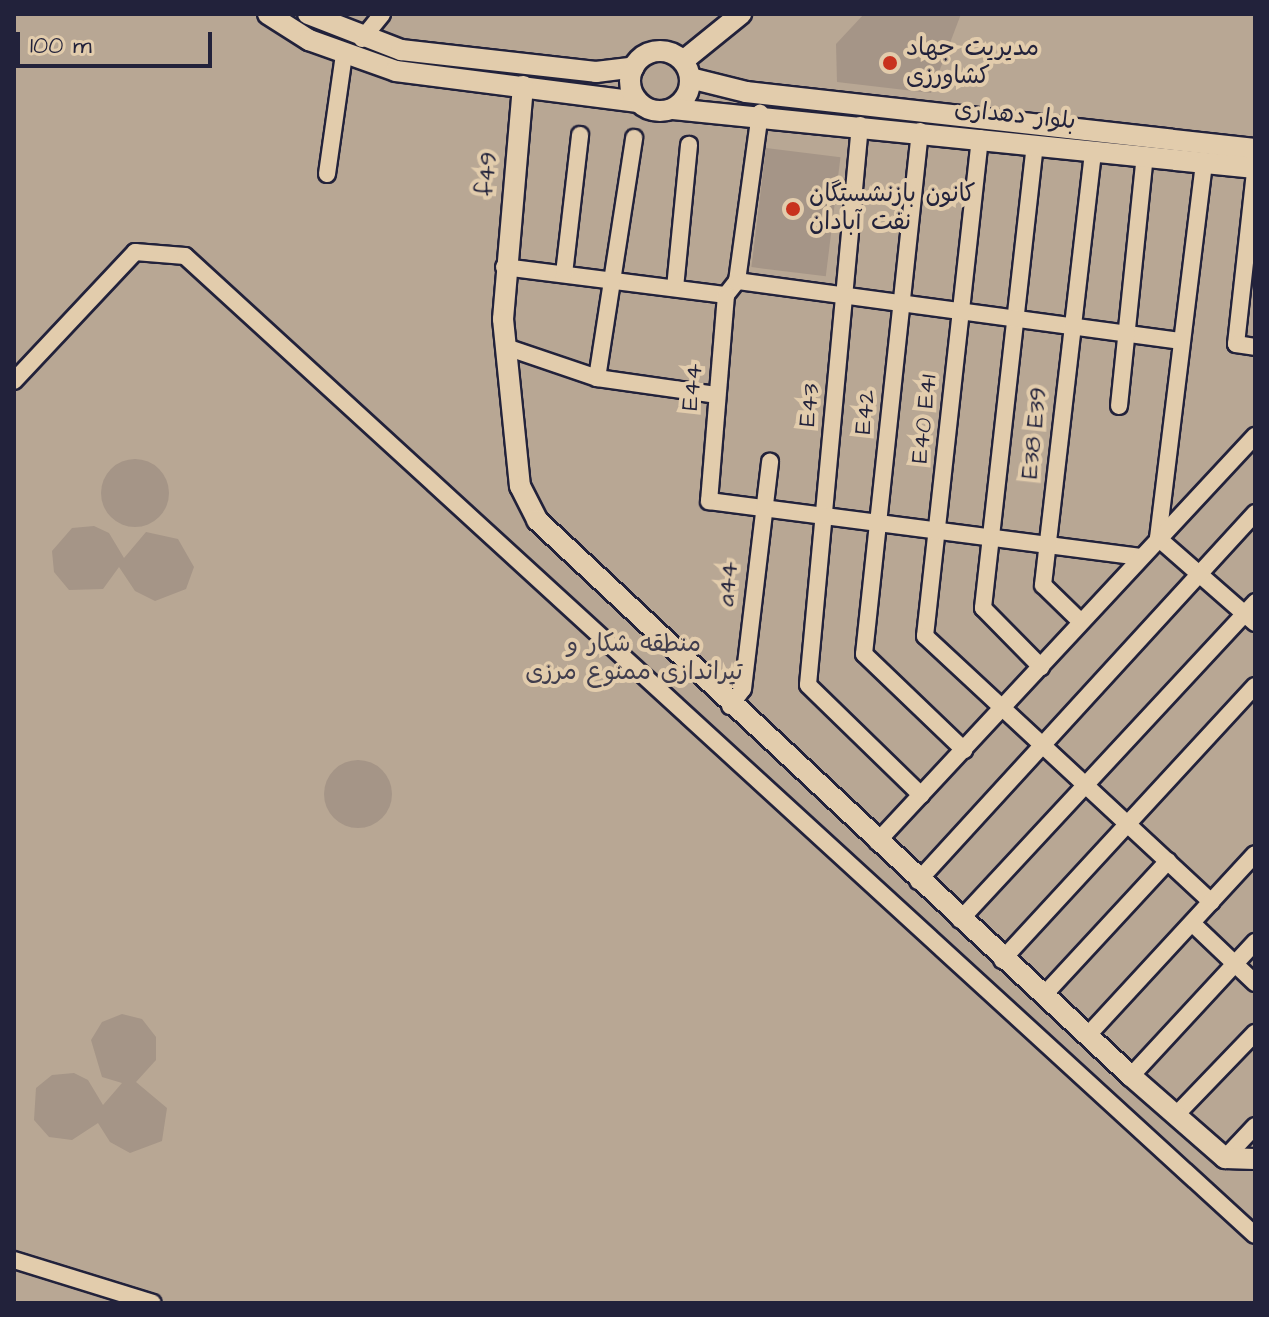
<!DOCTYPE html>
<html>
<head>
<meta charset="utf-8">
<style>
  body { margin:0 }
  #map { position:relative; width:1269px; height:1317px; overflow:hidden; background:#d7c2a5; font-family:"Architects Daughter","Playpen Sans Arabic",sans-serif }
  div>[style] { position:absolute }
  .green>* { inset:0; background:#b8a794; transform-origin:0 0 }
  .building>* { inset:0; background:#a59587; transform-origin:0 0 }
  .round { border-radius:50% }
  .roads { filter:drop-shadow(2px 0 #22223b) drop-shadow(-2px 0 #22223b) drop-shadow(0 2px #22223b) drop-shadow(0 -2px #22223b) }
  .minor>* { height:16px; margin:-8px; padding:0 8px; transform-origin:8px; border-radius:8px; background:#e2ccac }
  .major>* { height:20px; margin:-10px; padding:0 10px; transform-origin:10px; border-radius:10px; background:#e2ccac }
  .major>.ring { margin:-10px; padding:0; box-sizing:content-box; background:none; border:20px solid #e2ccac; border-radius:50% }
  .dots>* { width:22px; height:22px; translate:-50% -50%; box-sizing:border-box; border:4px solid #e2ccac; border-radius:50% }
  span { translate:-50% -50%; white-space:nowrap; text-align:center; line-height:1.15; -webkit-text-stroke:8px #e2ccac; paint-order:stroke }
  .poi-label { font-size:24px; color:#22223b }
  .left { translate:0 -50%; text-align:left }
  .street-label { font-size:24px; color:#22223b }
  .park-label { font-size:24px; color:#403d4d }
  .frame { position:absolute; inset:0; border:16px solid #22223b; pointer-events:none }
  .scale { position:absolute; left:16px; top:32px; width:196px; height:36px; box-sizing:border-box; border:4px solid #22223b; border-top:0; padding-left:10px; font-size:24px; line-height:28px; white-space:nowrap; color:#22223b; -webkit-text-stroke:6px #e2ccac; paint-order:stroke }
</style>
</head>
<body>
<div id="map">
  <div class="green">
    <i style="left:14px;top:14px;width:1241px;height:1289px"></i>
  </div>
  <div class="building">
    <i style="clip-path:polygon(864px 14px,961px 14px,931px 93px,837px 82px,836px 44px)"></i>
    <i style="left:766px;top:148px;width:75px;height:120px;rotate:7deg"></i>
    <i class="round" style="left:101px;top:459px;width:68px;height:68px"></i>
    <i style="clip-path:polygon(94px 526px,109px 533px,124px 558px,146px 532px,178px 539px,194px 567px,186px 589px,155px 601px,135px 591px,119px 567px,103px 589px,69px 590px,54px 572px,52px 551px,72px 528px)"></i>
    <i class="round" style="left:324px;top:760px;width:68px;height:68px"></i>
    <i style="clip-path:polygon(122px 1014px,142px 1019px,156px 1037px,156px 1060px,136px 1082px,167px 1108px,162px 1141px,130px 1153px,110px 1142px,98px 1123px,72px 1140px,49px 1137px,34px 1120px,36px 1088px,52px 1075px,74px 1073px,88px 1080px,103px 1105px,122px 1083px,102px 1077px,91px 1040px,102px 1022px)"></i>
  </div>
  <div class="roads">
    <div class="minor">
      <i style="left:362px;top:39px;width:32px;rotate:-51deg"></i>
      <i style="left:860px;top:125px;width:562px;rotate:95.31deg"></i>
      <i style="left:808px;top:685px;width:158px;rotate:44.2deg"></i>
      <i style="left:920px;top:131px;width:526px;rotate:96.11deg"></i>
      <i style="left:864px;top:654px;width:139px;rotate:43.8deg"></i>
      <i style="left:980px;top:138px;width:501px;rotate:96.3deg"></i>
      <i style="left:925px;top:636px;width:391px;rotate:42.9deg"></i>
      <i style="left:1035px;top:144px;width:467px;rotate:96.4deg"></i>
      <i style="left:983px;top:608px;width:83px;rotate:45.5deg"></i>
      <i style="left:1255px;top:172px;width:173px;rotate:96.3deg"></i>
      <i style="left:1236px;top:344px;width:19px;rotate:9deg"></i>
      <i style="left:327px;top:174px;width:121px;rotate:-81.9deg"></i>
      <i style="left:504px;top:267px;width:224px;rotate:7.2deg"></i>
      <i style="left:564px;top:274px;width:140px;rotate:-83.4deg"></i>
      <i style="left:737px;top:281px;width:18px;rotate:128deg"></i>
      <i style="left:726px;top:295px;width:207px;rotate:94.7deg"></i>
      <i style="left:709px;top:501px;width:435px;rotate:7.4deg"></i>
      <i style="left:737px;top:281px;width:448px;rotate:7.7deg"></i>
      <i style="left:737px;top:281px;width:170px;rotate:-82.2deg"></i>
      <i style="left:675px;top:288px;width:144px;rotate:-84.4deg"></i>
      <i style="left:506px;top:347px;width:96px;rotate:18.8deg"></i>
      <i style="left:597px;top:378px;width:120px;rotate:8.1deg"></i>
      <i style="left:597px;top:378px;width:243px;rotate:-81.2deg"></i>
      <i style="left:14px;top:381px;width:177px;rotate:-46.8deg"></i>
      <i style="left:135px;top:252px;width:50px;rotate:4.6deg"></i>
      <i style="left:185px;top:256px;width:1450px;rotate:42.46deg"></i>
      <i style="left:1119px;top:406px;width:251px;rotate:-84.1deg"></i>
      <i style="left:1158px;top:538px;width:378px;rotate:-83deg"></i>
      <i style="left:1158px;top:538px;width:129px;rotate:41.2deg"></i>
      <i style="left:1081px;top:622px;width:53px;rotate:-135.8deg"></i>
      <i style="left:1043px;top:585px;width:437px;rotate:-83.4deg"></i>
      <i style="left:730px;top:706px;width:21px;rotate:-53deg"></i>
      <i style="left:743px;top:689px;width:229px;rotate:-83.2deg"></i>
      <i style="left:877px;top:842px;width:555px;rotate:-47.05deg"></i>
      <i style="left:918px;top:881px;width:499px;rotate:-47.5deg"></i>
      <i style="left:960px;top:920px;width:434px;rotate:-47.1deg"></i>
      <i style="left:1192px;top:923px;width:87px;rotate:43.6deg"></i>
      <i style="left:1002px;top:960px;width:373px;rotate:-47.3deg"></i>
      <i style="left:1043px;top:996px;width:184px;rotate:-47.2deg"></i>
      <i style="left:1088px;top:1035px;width:246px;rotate:-47.3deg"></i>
      <i style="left:1131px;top:1076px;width:183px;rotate:-47.2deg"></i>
      <i style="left:1176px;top:1115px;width:114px;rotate:-46.1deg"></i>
      <i style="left:1225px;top:1158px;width:44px;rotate:-46.8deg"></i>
      <i style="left:14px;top:1260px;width:145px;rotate:17.2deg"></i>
    </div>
    <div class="major">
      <i style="left:268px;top:14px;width:49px;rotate:32.4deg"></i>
      <i style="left:309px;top:40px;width:92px;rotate:19.6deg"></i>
      <i style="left:396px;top:71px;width:244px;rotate:7.3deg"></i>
      <i style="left:308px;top:14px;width:100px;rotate:21.2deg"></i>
      <i style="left:401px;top:50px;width:196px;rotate:6.4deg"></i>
      <i style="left:596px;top:72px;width:38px;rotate:-7deg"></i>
      <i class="ring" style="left:630px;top:51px;width:40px;height:40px"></i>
      <i style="left:683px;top:61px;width:75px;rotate:-39deg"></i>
      <i style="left:690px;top:78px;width:58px;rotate:14deg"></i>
      <i style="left:746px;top:92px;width:512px;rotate:6.39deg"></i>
      <i style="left:523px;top:86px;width:234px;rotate:94.9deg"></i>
      <i style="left:503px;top:319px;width:168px;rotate:84.2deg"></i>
      <i style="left:520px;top:486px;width:38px;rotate:63deg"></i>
      <i style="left:537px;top:520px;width:814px;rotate:43.11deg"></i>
      <i style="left:1131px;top:1076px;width:125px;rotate:41.1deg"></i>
      <i style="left:1225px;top:1158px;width:30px;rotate:2deg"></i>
      <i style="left:673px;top:109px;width:585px;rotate:5.79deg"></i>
    </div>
  </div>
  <div class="dots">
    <i style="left:890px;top:63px;background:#c8321e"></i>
    <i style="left:793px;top:209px;background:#c8321e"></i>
  </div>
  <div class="poi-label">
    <span class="left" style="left:906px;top:63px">مدیریت جهاد<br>کشاورزی</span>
    <span class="left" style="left:809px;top:209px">کانون بازنشستگان<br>نفت آبادان</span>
  </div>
  <div class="street-label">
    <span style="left:1015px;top:116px;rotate:6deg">بلوار دهداری</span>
    <span style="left:488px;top:174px;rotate:-84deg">f49</span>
    <span style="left:693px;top:387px;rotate:-84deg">E44</span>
    <span style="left:810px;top:405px;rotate:-84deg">E43</span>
    <span style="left:866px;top:412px;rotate:-84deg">E42</span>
    <span style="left:925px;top:419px;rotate:-84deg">E40 E41</span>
    <span style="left:1035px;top:433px;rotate:-84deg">E38 E39</span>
    <span style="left:729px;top:584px;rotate:-84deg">a44</span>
  </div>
  <div class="park-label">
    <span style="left:634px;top:659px">منطقه شکار و<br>تیراندازی ممنوع مرزی</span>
  </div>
  <div class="frame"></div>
  <div class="scale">100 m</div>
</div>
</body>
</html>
